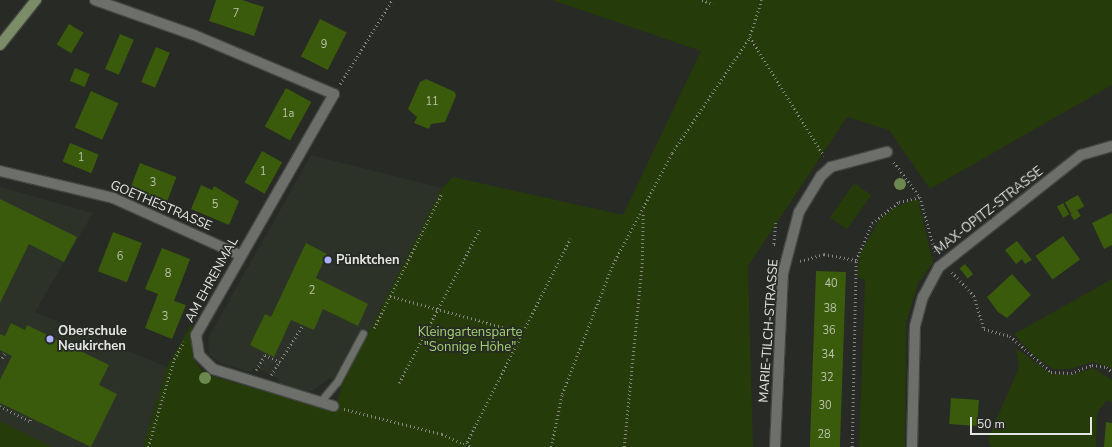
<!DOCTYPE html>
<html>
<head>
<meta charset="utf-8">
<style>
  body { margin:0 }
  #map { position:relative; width:1112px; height:447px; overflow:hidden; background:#272a25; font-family:"Nunito Sans",sans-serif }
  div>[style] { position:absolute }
  .built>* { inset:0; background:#2c3227 }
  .green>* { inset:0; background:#263b0a; transform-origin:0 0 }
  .building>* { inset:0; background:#3a5b0b; transform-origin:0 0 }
  .path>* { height:2.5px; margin-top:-1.25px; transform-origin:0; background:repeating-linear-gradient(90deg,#848682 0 1px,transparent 0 4px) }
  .roads { filter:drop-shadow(1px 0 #434641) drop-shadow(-1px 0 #434641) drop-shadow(0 1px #434641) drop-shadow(0 -1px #434641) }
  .lane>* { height:7px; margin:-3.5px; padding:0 3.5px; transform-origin:3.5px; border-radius:3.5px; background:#6d706a }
  .street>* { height:10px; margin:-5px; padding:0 5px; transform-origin:5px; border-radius:5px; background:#6d706a }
  .secondary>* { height:10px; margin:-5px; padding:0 5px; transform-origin:5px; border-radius:5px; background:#7a8d66 }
  .trees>* { width:12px; height:12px; margin:-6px; border-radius:50%; background:#6b884e }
  .dots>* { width:11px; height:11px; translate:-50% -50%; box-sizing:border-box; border:2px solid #272a25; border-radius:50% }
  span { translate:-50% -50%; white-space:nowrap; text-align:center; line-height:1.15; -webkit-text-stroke:3.5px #272a25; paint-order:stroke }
  .number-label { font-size:11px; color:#bac3ad }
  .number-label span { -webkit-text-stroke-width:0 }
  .street-label { font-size:13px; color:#e4e6e3 }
  .poi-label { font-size:13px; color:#e4e6e3; font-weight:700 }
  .left { translate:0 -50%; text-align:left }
  .park-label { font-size:13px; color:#a3d470 }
  .scale { position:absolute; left:970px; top:417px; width:122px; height:18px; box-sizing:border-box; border:2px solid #e4e6e3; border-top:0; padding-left:5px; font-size:12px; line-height:14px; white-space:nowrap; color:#e4e6e3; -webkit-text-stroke:3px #272a25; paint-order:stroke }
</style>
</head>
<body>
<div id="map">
  <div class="built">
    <i style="clip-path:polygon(311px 155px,442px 188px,342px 384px,330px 378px,313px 390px,300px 392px,281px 385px,277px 378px,255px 367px,250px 372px,220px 363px,209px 354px,208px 338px)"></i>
    <i style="clip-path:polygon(0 187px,93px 213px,35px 312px,167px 367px,143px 447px,52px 447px,0 421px)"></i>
  </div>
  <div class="green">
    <i style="clip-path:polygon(552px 0,1112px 0,1112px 85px,930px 189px,889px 130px,847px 117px,748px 266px,753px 447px,143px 447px,167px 367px,194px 319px,191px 344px,195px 362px,205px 374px,335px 412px,342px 384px,442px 188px,453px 177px,623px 215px,701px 51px)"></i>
    <i style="left:854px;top:183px;width:21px;height:42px;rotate:35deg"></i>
    <i style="clip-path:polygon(915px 199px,918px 200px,933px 262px,918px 284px,906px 322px,905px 447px,859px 447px,865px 280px,857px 277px,860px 254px,879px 220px,895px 207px)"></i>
    <i style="clip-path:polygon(1112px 279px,1112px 368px,1092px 362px,1070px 369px,1053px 369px,1034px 356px,1014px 334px)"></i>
    <i style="clip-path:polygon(1016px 348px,1051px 374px,1072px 375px,1093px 368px,1112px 380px,1112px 402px,1107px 400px,1097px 413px,1096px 447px,991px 447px,988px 439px,1019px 367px)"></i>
    <i style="clip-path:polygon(0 421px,52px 447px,0 447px)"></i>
  </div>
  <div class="building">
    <i style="clip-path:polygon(216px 0,242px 0,264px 7px,254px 36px,209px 21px)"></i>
    <i style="left:320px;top:19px;width:30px;height:42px;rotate:27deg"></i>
    <i style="left:69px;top:24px;width:17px;height:24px;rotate:31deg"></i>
    <i style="left:120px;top:34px;width:15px;height:38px;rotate:23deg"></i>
    <i style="left:156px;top:47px;width:15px;height:38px;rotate:23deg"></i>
    <i style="left:75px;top:68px;width:16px;height:14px;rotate:22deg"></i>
    <i style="clip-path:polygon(426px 79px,455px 92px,456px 96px,445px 122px,431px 124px,429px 129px,414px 123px,417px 117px,408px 109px,420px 82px)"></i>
    <i style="left:286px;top:88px;width:29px;height:44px;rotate:29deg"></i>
    <i style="left:91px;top:91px;width:30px;height:40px;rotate:24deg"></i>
    <i style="left:70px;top:143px;width:31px;height:20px;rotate:22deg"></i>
    <i style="left:262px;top:151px;width:23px;height:36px;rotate:29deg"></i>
    <i style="left:140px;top:163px;width:39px;height:27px;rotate:21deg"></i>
    <i style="clip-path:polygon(201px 185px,212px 190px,214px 186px,239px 201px,229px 225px,191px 209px)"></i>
    <i style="left:1078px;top:195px;width:13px;height:15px;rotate:61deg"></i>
    <i style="clip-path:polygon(0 199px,77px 237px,64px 262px,29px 244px,0 303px)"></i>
    <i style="left:1063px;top:203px;width:13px;height:7px;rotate:61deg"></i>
    <i style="left:1077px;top:210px;width:7px;height:8px;rotate:56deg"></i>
    <i style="clip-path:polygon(1112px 213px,1112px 245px,1104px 249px,1092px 223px)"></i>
    <i style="left:113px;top:232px;width:31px;height:42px;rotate:21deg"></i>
    <i style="left:1063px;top:236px;width:29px;height:34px;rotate:54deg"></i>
    <i style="clip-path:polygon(1017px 241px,1032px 260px,1025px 264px,1022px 259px,1016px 264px,1005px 250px)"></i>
    <i style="clip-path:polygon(306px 243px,327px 254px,316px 278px,368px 304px,358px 326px,323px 309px,314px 330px,291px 320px,274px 357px,250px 345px,265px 314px,271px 317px)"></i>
    <i style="clip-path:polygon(162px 248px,190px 259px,174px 301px,186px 305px,172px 339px,145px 328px,158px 294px,145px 289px)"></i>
    <i style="left:965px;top:264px;width:13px;height:7px;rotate:51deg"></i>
    <i style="left:816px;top:271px;width:30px;height:176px;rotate:2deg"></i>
    <i style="clip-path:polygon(1012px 274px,1031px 295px,1007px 318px,998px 312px,987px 297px)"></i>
    <i style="clip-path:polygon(11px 323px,25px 330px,27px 325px,109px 365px,99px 385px,117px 394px,91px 447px,0 403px,0 380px,12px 356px,0 350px,0 334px,5px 336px)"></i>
    <i style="left:951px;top:398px;width:28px;height:26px;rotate:4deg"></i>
    <i style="clip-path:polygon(1106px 422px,1112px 423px,1112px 447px,1104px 447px)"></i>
  </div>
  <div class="path">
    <i style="left:702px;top:0;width:12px;rotate:20deg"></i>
    <i style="left:762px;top:0;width:39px;rotate:108deg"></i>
    <i style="left:750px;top:37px;width:140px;rotate:58.1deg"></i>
    <i style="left:340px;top:84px;width:99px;rotate:-58.2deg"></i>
    <i style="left:894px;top:162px;width:44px;rotate:53.4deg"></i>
    <i style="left:920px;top:197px;width:59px;rotate:74.3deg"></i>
    <i style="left:776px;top:223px;width:22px;rotate:95deg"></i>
    <i style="left:774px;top:245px;width:4px"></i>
    <i style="left:800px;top:261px;width:25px;rotate:-16deg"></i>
    <i style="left:824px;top:254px;width:33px;rotate:11deg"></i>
    <i style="left:952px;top:272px;width:33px;rotate:47deg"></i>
    <i style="left:974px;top:296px;width:34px;rotate:73deg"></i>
    <i style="left:984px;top:329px;width:27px;rotate:15deg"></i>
    <i style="left:1010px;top:336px;width:55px;rotate:41.3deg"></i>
    <i style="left:1051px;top:372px;width:20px;rotate:3deg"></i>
    <i style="left:1071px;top:373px;width:22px;rotate:-21deg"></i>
    <i style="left:1092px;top:365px;width:15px;rotate:8deg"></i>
    <i style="left:1107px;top:367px;width:7px;rotate:45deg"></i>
    <i style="left:390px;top:296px;width:136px;rotate:15.4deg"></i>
    <i style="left:374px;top:328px;width:149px;rotate:-63.3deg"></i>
    <i style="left:2px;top:358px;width:6px;rotate:-59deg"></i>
    <i style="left:256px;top:370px;width:17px;rotate:-59deg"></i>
    <i style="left:265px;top:355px;width:17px;rotate:25deg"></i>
    <i style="left:271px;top:375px;width:59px;rotate:-57.4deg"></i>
    <i style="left:399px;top:383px;width:174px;rotate:-62.3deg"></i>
    <i style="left:0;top:406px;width:34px;rotate:27deg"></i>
    <i style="left:30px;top:421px;width:3px;rotate:-90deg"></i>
    <i style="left:344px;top:409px;width:101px;rotate:14.3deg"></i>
    <i style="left:442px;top:434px;width:23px;rotate:25deg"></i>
    <i style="left:463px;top:444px;width:4px;rotate:-27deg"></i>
    <i style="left:467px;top:442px;width:6px;rotate:59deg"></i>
    <i style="left:467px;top:442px;width:228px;rotate:-63.1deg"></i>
    <i style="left:148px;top:447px;width:92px;rotate:-73.5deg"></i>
    <i style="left:174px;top:359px;width:20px;rotate:-60deg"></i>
    <i style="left:551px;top:447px;width:54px;rotate:-78.3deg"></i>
    <i style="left:562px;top:394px;width:140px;rotate:-68.6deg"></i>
    <i style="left:613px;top:264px;width:126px;rotate:-62deg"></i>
    <i style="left:672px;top:153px;width:140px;rotate:-56.1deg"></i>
    <i style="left:624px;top:447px;width:184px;rotate:-84.4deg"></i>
    <i style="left:642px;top:264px;width:50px;rotate:-88.9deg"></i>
    <i style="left:852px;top:447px;width:187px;rotate:-88.8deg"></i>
    <i style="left:856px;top:260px;width:40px;rotate:-66.6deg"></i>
    <i style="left:872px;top:223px;width:34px;rotate:-38deg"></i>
    <i style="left:899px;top:202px;width:22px;rotate:-13deg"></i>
  </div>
  <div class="roads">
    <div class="lane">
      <i style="left:320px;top:402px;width:26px;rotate:-50deg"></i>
      <i style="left:337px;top:382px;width:55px;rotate:-62deg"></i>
    </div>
    <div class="street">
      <i style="left:95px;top:0;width:105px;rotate:19.5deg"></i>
      <i style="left:194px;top:35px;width:152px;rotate:22.9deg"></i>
      <i style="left:334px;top:94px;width:278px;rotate:119.8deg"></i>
      <i style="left:196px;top:335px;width:20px;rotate:81deg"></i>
      <i style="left:199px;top:355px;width:20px;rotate:45deg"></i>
      <i style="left:213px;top:369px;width:126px;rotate:17.1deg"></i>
      <i style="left:0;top:171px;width:116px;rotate:13.4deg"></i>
      <i style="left:113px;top:198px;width:139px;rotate:24.2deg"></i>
      <i style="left:775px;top:447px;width:174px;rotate:-87.4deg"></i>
      <i style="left:783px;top:273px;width:63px;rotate:-75.3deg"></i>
      <i style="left:799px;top:212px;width:42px;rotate:-58.6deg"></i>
      <i style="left:821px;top:176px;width:13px;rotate:-42deg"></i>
      <i style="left:831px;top:167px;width:58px;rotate:-15deg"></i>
      <i style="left:912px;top:447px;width:121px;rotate:-88.6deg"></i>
      <i style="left:915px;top:326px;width:30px;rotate:-75deg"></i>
      <i style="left:923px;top:297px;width:34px;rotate:-62deg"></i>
      <i style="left:939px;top:267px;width:181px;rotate:-38.3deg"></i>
      <i style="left:1081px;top:155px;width:32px;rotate:-16deg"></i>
    </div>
    <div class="secondary">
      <i style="left:0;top:45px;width:58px;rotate:-51.3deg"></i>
    </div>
  </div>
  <div class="trees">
    <i style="left:900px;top:184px"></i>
    <i style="left:205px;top:378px"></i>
  </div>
  <div class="dots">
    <i style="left:328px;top:260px;background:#aab0fb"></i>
    <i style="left:50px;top:339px;background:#aab0fb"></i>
  </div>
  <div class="number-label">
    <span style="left:236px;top:14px">7</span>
    <span style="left:324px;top:45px">9</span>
    <span style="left:432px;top:102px">11</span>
    <span style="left:288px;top:114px">1a</span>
    <span style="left:81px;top:158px">1</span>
    <span style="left:263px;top:172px">1</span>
    <span style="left:153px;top:183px">3</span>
    <span style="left:215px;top:205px">5</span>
    <span style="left:120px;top:257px">6</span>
    <span style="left:168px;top:274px">8</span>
    <span style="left:831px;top:284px">40</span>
    <span style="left:312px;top:291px">2</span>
    <span style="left:830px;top:309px">38</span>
    <span style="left:165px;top:317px">3</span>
    <span style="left:829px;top:331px">36</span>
    <span style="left:828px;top:355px">34</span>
    <span style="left:827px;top:378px">32</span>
    <span style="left:825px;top:406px">30</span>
    <span style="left:824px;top:435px">28</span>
  </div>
  <div class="street-label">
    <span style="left:161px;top:206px;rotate:23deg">GOETHESTRASSE</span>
    <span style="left:989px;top:211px;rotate:-38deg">MAX-OPITZ-STRASSE</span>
    <span style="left:212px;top:280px;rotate:-61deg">AM EHRENMAL</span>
    <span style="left:769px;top:331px;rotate:-86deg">MARIE-TILCH-STRASSE</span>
  </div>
  <div class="poi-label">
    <span class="left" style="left:336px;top:260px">Pünktchen</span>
    <span class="left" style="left:58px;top:339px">Oberschule<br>Neukirchen</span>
  </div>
  <div class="park-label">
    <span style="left:470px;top:340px">Kleingartensparte<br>"Sonnige Höhe"</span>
  </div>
  <div class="scale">50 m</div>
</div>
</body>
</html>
